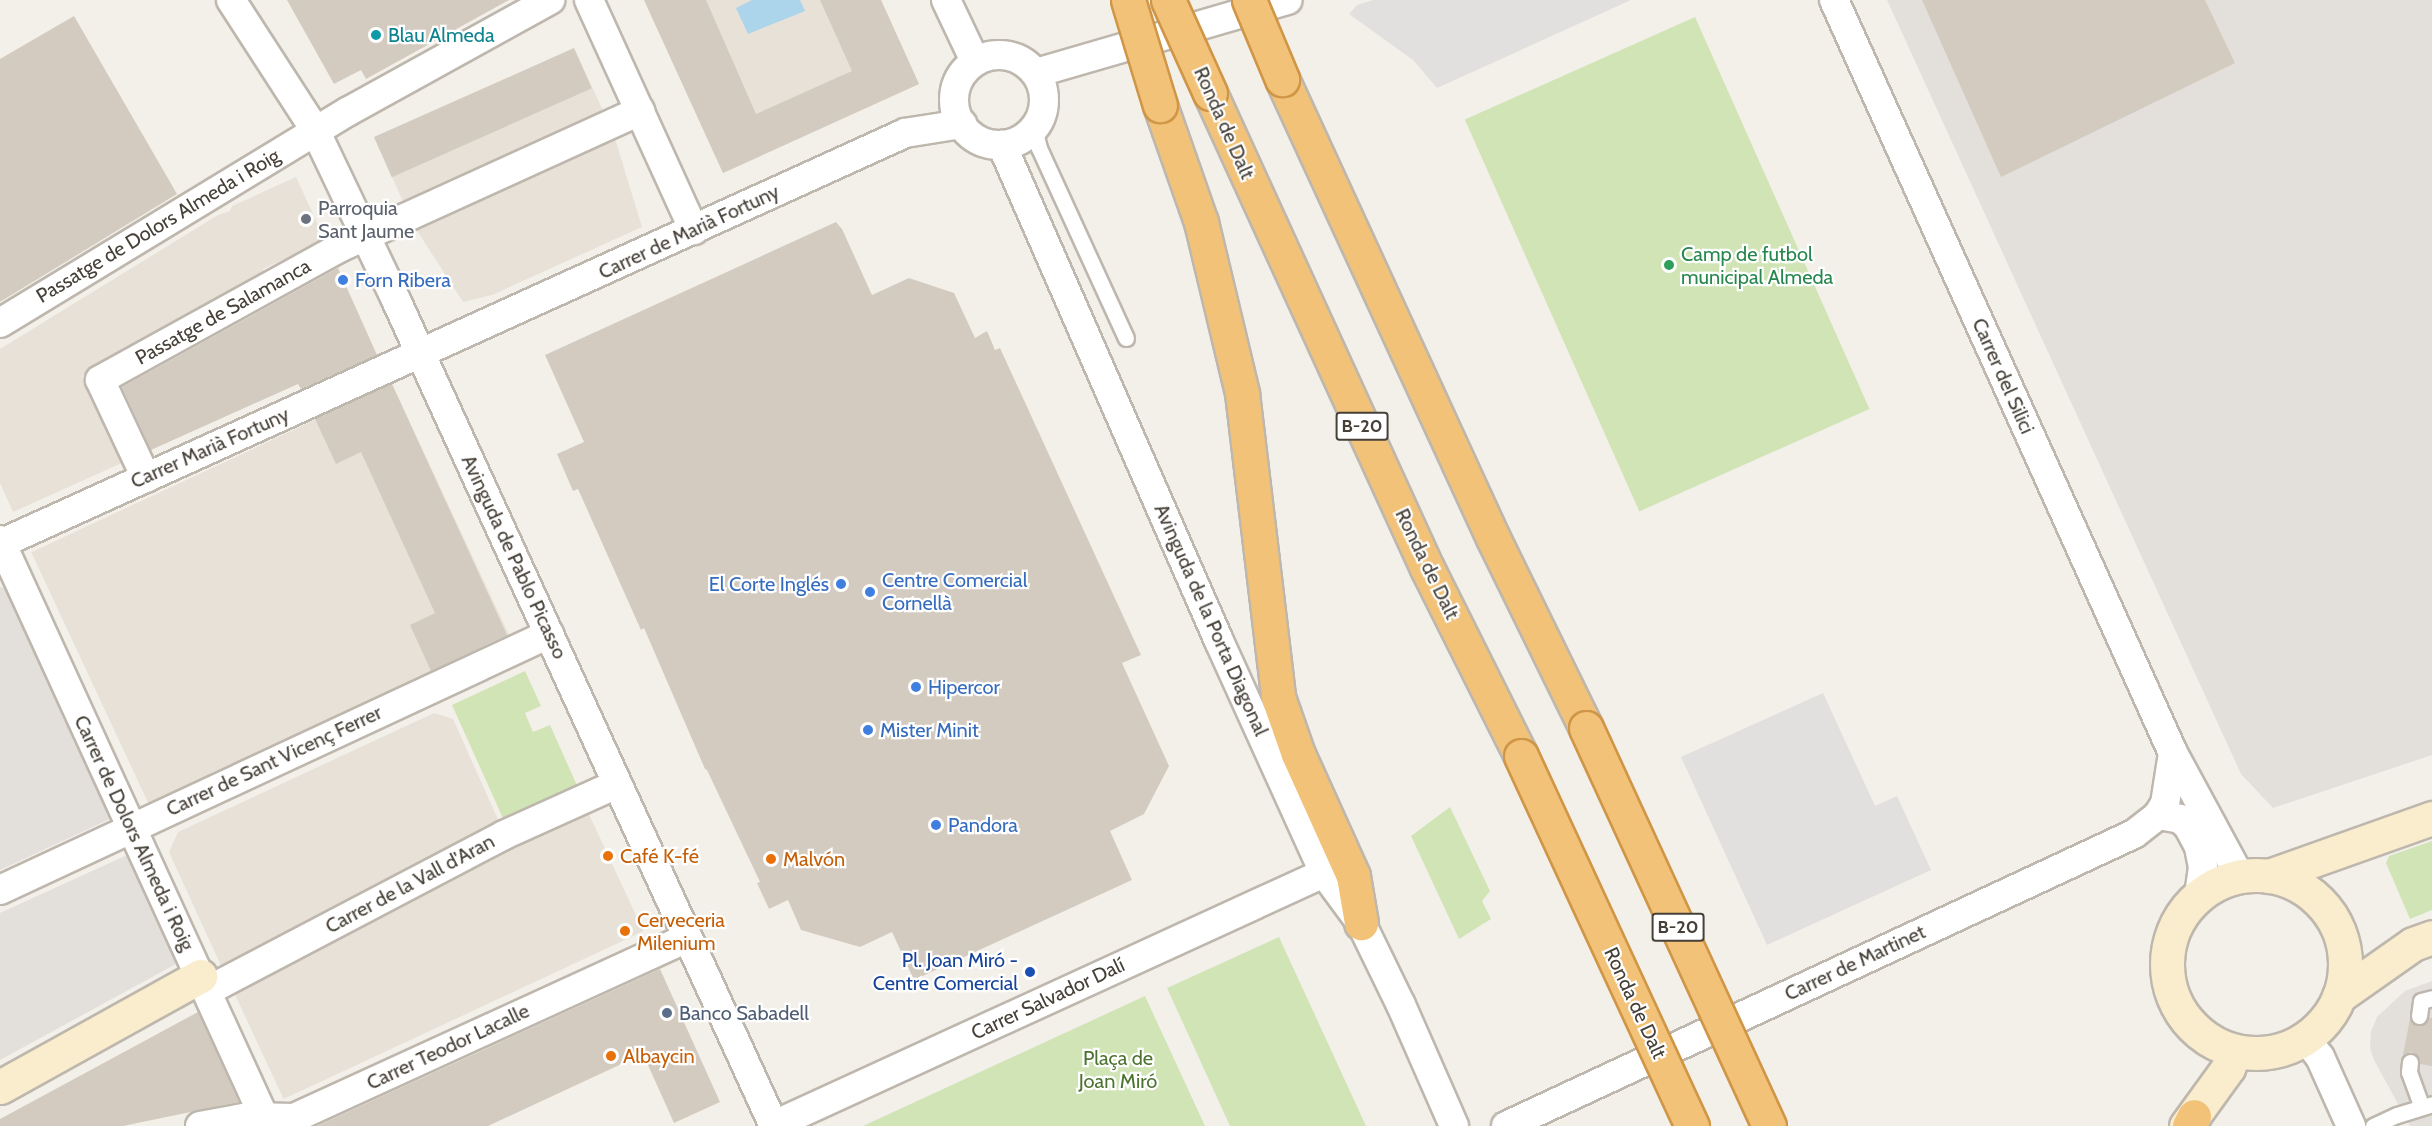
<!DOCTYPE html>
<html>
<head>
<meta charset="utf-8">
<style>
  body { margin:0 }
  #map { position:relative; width:2432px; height:1126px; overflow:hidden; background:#f3f0ea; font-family:Cabin,sans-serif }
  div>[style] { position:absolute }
  .residential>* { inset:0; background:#e7e1d8; transform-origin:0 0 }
  .industrial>* { inset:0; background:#e3dfdb }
  .green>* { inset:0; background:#d1e4b6; transform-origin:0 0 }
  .parking>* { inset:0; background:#e2e0de }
  .water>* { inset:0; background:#acd4ea }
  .building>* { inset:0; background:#d4cbc0; transform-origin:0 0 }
  .roads { filter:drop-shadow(2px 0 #beb7ad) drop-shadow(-2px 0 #beb7ad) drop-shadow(0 2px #beb7ad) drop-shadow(0 -2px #beb7ad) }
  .lane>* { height:15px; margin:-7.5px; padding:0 7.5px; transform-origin:7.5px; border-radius:7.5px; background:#fff }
  .street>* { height:28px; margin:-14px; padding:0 14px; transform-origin:14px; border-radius:14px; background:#fff }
  .street>.ring { margin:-14px; padding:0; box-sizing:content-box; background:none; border:28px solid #fff; border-radius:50% }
  .secondary>* { height:33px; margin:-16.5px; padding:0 16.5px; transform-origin:16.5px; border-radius:16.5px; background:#faedcd }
  .secondary>.ring { margin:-16.5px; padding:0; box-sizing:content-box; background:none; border:33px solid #faedcd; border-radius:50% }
  .highway>* { height:33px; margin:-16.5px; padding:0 16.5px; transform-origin:16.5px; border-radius:16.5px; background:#f1c277 }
  .bridges { filter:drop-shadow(2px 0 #d09647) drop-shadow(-2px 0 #d09647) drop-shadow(0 2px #d09647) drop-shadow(0 -2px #d09647) }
  .highway-bridge>* { height:33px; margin:-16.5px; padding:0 16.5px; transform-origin:16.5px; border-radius:16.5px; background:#f1c277 }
  .dots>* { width:16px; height:16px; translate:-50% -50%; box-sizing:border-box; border:3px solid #fff; border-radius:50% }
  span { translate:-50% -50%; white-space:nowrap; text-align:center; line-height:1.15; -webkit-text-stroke:4.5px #fff; paint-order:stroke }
  .shield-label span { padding:2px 4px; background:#fff; border:2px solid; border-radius:4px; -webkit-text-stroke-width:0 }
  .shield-label { font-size:18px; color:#464038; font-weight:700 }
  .culture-label { font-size:20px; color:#0d838f }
  .left { translate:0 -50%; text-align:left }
  .street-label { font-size:20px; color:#464038 }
  .worship-label { font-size:20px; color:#5b616d }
  .leisure-label { font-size:20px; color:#27864d }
  .shop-label { font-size:20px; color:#366cbe }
  .right { translate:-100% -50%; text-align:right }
  .food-label { font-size:20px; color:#c56008 }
  .transit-label { font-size:20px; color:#164399 }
  .service-label { font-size:20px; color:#4e5e75 }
  .park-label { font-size:20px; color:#4d7330 }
</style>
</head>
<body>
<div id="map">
  <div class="residential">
    <i style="clip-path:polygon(644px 0,881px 0,919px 84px,723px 173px)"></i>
    <i style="clip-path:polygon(574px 48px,613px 132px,642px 227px,492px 295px,463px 302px,414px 226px,375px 139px)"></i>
    <i style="clip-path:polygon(296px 177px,325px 240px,263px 269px,264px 274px,82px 376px,124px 462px,13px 512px,0 483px,0 349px,218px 215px,230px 211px,232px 206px)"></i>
    <i style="left:392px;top:384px;width:277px;height:398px;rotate:65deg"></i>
    <i style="clip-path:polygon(434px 713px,453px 719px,501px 826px,222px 968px,169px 852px,178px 832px)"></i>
    <i style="left:586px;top:808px;width:136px;height:397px;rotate:65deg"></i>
  </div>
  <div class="industrial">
    <i style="clip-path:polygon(1887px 0,2432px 0,2432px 755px,2273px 808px,2241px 774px)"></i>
    <i style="clip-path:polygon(0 587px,5px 588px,110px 819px,0 870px)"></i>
    <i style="clip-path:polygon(127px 855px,176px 964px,0 1060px,0 913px)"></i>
    <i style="clip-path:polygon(2432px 981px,2432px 1126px,2410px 1126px,2374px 1060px,2370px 1048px,2371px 1032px,2377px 1017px,2405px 991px)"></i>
  </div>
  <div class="green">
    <i style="left:1695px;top:17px;width:429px;height:252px;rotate:66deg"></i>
    <i style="clip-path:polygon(525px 671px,541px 706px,525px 713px,533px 732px,550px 725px,579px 790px,506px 825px,452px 705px)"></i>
    <i style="clip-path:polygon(1450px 807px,1490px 891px,1482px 901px,1491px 919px,1459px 939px,1411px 836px)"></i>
    <i style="clip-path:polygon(2432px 841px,2432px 910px,2410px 919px,2386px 863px,2389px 856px)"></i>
    <i style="clip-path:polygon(1279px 937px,1366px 1126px,1230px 1126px,1167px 988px)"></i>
    <i style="clip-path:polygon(1145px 996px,1205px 1126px,863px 1126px)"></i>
  </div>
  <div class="parking">
    <i style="clip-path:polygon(1373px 0,1631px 0,1437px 88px,1413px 60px,1349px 14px,1357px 5px)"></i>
    <i style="clip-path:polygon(1823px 693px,1875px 806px,1897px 796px,1931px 870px,1767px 945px,1681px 757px)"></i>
  </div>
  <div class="water">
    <i style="clip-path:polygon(752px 0,800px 0,805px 11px,748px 34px,736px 8px)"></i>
  </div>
  <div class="building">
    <i style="clip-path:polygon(287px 0,509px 0,366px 79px,361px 70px,334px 84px)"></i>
    <i style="clip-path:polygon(644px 0,706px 0,756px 114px,852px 71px,820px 0,881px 0,919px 84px,723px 173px)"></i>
    <i style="clip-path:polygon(1922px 0,2205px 0,2235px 63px,2001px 177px)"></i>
    <i style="clip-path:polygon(74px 16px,177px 194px,0 302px,0 59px)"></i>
    <i style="left:574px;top:48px;width:44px;height:219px;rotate:66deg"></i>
    <i style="clip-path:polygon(836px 222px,842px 229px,872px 295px,909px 278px,954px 293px,975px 338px,987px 331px,995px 350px,1000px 348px,1141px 655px,1122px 663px,1169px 766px,1144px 814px,1110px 831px,1132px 880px,914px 980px,892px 932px,860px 947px,801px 930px,788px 900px,769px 909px,757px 883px,760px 882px,707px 770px,705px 769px,644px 628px,641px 630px,578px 489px,573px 491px,557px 454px,584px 442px,545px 355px)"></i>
    <i style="clip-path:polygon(338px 268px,377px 355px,301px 389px,298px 384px,151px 450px,122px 387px)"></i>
    <i style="clip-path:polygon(392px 384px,507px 635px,431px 671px,410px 625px,435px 613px,361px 452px,336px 464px,315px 419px)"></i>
    <i style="clip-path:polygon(660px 969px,720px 1102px,674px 1123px,643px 1054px,488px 1126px,317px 1126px)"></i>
    <i style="clip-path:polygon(198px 1012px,239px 1102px,123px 1126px,0 1126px,0 1119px)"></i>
    <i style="clip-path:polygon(2429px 1017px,2432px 1018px,2432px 1066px,2420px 1064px,2419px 1057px,2412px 1052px,2403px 1055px,2410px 1019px,2418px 1026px,2426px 1022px)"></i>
  </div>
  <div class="roads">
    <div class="lane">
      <i style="left:1034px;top:128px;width:21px;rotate:76deg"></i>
      <i style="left:1039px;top:148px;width:209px;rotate:65.4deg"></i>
      <i style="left:2419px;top:1016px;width:15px;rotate:-82deg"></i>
      <i style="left:2421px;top:1001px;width:11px;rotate:-15deg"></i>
      <i style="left:2410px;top:1062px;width:10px;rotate:96deg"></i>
      <i style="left:2409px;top:1072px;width:37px;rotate:70deg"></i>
      <i style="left:2373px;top:1126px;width:26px;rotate:-25deg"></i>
      <i style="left:2397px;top:1115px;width:37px;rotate:-17deg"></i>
    </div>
    <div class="street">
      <i style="left:231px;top:0;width:155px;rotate:57.1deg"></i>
      <i style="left:315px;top:130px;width:188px;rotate:64.5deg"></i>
      <i style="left:396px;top:300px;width:908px;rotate:65.41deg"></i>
      <i style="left:589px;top:0;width:253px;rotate:65.5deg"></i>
      <i style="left:946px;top:0;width:68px;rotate:64.6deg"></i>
      <i style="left:1834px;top:0;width:826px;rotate:65.76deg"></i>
      <i style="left:2173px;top:753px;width:141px;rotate:61.6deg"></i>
      <i class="ring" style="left:954px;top:55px;width:62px;height:62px"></i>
      <i style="left:1036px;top:73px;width:262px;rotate:-16.2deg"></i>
      <i style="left:1002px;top:145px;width:541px;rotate:66.37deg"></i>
      <i style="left:1219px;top:641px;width:255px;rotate:65.6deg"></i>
      <i style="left:1324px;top:873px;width:62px;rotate:53.5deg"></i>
      <i style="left:1361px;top:923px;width:91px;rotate:64deg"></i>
      <i style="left:1401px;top:1005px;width:132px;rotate:66.3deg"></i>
      <i style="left:0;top:323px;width:408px;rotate:-31.3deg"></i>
      <i style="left:349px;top:111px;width:230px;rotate:-28.9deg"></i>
      <i style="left:146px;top:478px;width:108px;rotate:-115.1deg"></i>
      <i style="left:100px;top:380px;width:273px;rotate:-28.9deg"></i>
      <i style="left:339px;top:248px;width:331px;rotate:-24.5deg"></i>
      <i style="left:0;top:540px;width:644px;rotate:65.42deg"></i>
      <i style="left:0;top:544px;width:994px;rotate:-24.42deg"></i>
      <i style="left:905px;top:133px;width:58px;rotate:-9deg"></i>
      <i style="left:2158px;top:815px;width:22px;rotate:10deg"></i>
      <i style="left:2180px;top:819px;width:11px;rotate:41deg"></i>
      <i style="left:2188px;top:826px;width:24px;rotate:62deg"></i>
      <i style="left:2199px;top:847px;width:20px;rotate:79deg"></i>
      <i style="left:2203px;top:867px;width:29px;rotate:98deg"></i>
      <i style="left:0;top:890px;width:606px;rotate:-25deg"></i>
      <i style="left:207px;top:991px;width:335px;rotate:-27.7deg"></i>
      <i style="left:504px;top:835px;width:124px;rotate:-24.3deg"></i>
      <i style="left:2305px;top:1038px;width:24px;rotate:52deg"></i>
      <i style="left:2320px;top:1057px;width:76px;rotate:65.8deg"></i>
      <i style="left:200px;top:1126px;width:49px;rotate:-10.6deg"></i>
      <i style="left:248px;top:1117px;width:46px;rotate:1.2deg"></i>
      <i style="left:294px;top:1118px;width:433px;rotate:-24.6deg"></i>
      <i style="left:772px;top:1126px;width:607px;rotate:-24.62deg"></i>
      <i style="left:1506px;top:1126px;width:693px;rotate:-24.94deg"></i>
      <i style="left:2134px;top:834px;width:31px;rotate:-38deg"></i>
      <i style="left:2158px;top:815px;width:13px;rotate:-58deg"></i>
      <i style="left:2165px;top:804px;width:52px;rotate:-81.1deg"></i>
    </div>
    <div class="secondary">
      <i class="ring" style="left:2167px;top:875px;width:145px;height:145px"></i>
      <i style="left:2269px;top:876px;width:173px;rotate:-19.6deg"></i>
      <i style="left:2339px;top:996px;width:90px;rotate:-35.1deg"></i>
      <i style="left:2413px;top:944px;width:20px;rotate:-20deg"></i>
      <i style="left:0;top:1087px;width:229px;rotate:-29deg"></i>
      <i style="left:2186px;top:1126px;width:72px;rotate:-54.1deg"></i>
      <i style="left:2228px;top:1068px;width:18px;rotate:-68deg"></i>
    </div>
    <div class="highway">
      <i style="left:1282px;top:79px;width:505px;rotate:65.31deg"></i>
      <i style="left:1493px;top:538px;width:212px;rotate:63.9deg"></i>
      <i style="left:1210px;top:93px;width:522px;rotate:65.45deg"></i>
      <i style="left:1427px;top:568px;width:210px;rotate:63.4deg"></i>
      <i style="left:1160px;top:105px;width:124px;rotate:70.7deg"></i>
      <i style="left:1201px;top:222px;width:176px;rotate:76.5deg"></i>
      <i style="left:1242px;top:393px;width:306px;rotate:83.2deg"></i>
      <i style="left:1278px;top:697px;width:60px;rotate:70.7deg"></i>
      <i style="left:1298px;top:754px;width:134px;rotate:65.7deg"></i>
      <i style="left:1353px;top:876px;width:48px;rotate:80.3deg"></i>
      <i style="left:2189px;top:1126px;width:11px;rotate:-63deg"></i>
    </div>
  </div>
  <div class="bridges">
    <div class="highway-bridge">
      <i style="left:1128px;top:0;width:110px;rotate:73.1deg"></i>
      <i style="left:1168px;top:0;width:102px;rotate:65.7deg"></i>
      <i style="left:1249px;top:0;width:86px;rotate:67.3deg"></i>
      <i style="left:1586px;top:728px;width:438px;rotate:65.3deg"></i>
      <i style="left:1521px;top:756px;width:408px;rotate:65.2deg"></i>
    </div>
  </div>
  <div class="dots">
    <i style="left:376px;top:35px;background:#0f9aa8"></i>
    <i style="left:306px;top:219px;background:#6b7280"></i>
    <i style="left:1669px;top:265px;background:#2e9e5b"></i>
    <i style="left:343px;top:280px;background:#3f7fe0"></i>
    <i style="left:841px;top:584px;background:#3f7fe0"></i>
    <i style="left:870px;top:592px;background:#3f7fe0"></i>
    <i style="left:916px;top:687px;background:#3f7fe0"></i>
    <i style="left:868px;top:730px;background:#3f7fe0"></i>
    <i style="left:936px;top:825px;background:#3f7fe0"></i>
    <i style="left:608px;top:856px;background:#e8710a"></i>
    <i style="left:771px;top:859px;background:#e8710a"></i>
    <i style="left:625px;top:931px;background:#e8710a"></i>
    <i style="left:1030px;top:972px;background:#1a4fb4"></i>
    <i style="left:667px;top:1013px;background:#5c6f8a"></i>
    <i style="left:611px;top:1056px;background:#e8710a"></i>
  </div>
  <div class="shield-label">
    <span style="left:1362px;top:426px">B-20</span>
    <span style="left:1678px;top:927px">B-20</span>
  </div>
  <div class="culture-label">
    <span class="left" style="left:388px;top:35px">Blau Almeda</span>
  </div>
  <div class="street-label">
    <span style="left:1224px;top:123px;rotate:66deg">Ronda de Dalt</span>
    <span style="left:158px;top:226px;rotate:-31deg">Passatge de Dolors Almeda i Roig</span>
    <span style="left:689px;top:232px;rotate:-25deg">Carrer de Marià Fortuny</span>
    <span style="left:223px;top:312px;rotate:-29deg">Passatge de Salamanca</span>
    <span style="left:2003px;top:376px;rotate:66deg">Carrer del Silici</span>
    <span style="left:210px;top:448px;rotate:-24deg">Carrer Marià Fortuny</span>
    <span style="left:514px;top:557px;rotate:65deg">Avinguda de Pablo Picasso</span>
    <span style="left:1427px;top:564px;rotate:64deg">Ronda de Dalt</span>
    <span style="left:1211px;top:620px;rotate:66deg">Avinguda de la Porta Diagonal</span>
    <span style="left:274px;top:761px;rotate:-25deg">Carrer de Sant Vicenç Ferrer</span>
    <span style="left:134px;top:833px;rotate:65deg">Carrer de Dolors Almeda i Roig</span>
    <span style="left:410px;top:884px;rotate:-28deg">Carrer de la Vall d'Aran</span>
    <span style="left:1855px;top:963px;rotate:-25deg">Carrer de Martinet</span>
    <span style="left:1048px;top:999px;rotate:-25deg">Carrer Salvador Dalí</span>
    <span style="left:1635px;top:1003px;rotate:65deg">Ronda de Dalt</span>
    <span style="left:448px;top:1047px;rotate:-25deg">Carrer Teodor Lacalle</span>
  </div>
  <div class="worship-label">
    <span class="left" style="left:318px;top:220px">Parroquia<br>Sant Jaume</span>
  </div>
  <div class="leisure-label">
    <span class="left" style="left:1681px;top:266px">Camp de futbol<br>municipal Almeda</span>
  </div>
  <div class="shop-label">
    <span class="left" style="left:355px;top:280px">Forn Ribera</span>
    <span class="left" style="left:882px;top:592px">Centre Comercial<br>Cornellà</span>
    <span class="right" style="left:829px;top:584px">El Corte Inglés</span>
    <span class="left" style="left:928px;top:687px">Hipercor</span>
    <span class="left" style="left:880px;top:730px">Mister Minit</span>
    <span class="left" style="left:948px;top:825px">Pandora</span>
  </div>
  <div class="food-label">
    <span class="left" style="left:620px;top:856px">Café K-fé</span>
    <span class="left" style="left:783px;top:859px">Malvón</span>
    <span class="left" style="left:637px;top:932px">Cerveceria<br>Milenium</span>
    <span class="left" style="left:623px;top:1056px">Albaycin</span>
  </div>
  <div class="transit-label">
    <span class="right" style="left:1018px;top:972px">Pl. Joan Miró -<br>Centre Comercial</span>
  </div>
  <div class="service-label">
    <span class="left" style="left:679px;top:1013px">Banco Sabadell</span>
  </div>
  <div class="park-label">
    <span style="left:1118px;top:1070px">Plaça de<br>Joan Miró</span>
  </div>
</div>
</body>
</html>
